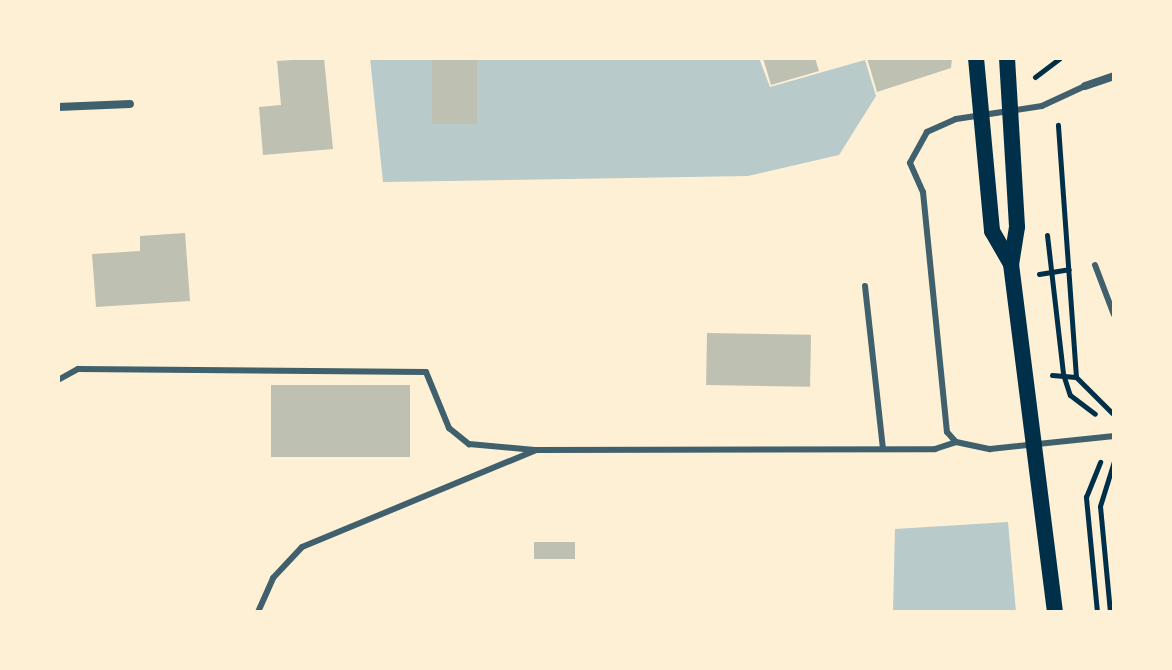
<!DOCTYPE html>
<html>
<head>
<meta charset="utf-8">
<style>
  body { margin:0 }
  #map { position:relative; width:1172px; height:670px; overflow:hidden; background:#fdf0d5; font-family:Rubik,sans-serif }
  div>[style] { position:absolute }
  .green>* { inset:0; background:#b9caca }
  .building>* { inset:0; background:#bec0b2; transform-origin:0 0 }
  .path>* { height:5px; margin:-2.5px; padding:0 2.5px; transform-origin:2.5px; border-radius:2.5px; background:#003049 }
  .service>* { height:6px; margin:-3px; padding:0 3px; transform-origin:3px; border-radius:3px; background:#3f606c }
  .minor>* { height:8px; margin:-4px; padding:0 4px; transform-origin:4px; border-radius:4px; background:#3f606c }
  .secondary>* { height:16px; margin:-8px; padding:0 8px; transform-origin:8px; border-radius:8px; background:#003049 }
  span { translate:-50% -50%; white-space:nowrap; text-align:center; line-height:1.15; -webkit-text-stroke:6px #fdf0d5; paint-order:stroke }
  .frame { position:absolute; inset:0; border:60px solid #fdf0d5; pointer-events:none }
</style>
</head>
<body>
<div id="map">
  <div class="green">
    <i style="clip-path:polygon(370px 58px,759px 58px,770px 87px,865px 60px,876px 96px,839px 155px,748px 176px,383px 182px)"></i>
    <i style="clip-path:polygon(1008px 522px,1016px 612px,893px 612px,895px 529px)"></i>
  </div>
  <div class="building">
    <i style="clip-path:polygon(324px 58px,333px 149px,263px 155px,259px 107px,281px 105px,277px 61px)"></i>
    <i style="left:432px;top:58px;width:45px;height:66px"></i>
    <i style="clip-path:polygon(763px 58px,815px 58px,819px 71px,771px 85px)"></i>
    <i style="clip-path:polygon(867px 58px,952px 58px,951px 68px,877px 92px)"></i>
    <i style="clip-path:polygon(185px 233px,190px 301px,96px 307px,92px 254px,140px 251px,140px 236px)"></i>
    <i style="left:707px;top:333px;width:104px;height:52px;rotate:1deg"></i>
    <i style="left:271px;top:385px;width:139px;height:72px"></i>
    <i style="left:534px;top:542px;width:41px;height:17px"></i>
  </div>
  <div class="path">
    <i style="left:1035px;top:77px;width:31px;rotate:-37deg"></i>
    <i style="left:1047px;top:235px;width:140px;rotate:83.4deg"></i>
    <i style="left:1063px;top:374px;width:22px;rotate:72deg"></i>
    <i style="left:1070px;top:395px;width:31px;rotate:37deg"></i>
    <i style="left:1039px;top:274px;width:30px;rotate:-9deg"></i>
    <i style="left:1052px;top:375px;width:24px;rotate:5deg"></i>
    <i style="left:1076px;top:377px;width:253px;rotate:-94.1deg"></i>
    <i style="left:1076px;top:377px;width:51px;rotate:45deg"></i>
    <i style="left:1097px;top:612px;width:116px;rotate:-95.5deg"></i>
    <i style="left:1086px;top:497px;width:38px;rotate:-68deg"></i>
    <i style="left:1110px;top:612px;width:106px;rotate:-95.4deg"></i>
    <i style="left:1100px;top:506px;width:47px;rotate:-72.7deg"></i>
  </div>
  <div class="service">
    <i style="left:1085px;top:86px;width:47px;rotate:155.1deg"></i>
    <i style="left:1042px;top:106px;width:87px;rotate:171.4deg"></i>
    <i style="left:956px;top:119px;width:32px;rotate:156deg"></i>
    <i style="left:927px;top:132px;width:35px;rotate:119deg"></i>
    <i style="left:910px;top:163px;width:32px;rotate:66deg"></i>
    <i style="left:923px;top:192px;width:241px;rotate:84.3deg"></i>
    <i style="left:947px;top:432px;width:13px;rotate:48deg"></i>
    <i style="left:956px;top:442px;width:35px;rotate:12deg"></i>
    <i style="left:990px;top:449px;width:125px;rotate:-6deg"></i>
    <i style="left:1095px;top:265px;width:53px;rotate:69.2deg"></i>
    <i style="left:865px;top:286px;width:164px;rotate:83.7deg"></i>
    <i style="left:58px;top:380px;width:23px;rotate:-29deg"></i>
    <i style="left:78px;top:369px;width:348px;rotate:0.5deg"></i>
    <i style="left:426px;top:372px;width:61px;rotate:67.7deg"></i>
    <i style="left:449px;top:428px;width:26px;rotate:39deg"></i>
    <i style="left:469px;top:444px;width:66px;rotate:5.2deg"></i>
    <i style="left:258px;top:612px;width:37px;rotate:-66deg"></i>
    <i style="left:273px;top:578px;width:42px;rotate:-46.9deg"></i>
    <i style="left:302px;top:547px;width:253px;rotate:-22.5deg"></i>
    <i style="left:536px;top:450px;width:399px;rotate:-0.1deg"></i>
    <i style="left:935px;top:449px;width:22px;rotate:-18deg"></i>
  </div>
  <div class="minor">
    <i style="left:1085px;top:86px;width:31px;rotate:-19deg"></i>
    <i style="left:58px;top:107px;width:72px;rotate:-2.4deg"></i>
  </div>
  <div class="secondary">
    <i style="left:976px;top:58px;width:174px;rotate:84.7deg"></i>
    <i style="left:992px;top:231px;width:38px;rotate:60deg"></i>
    <i style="left:1007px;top:58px;width:169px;rotate:86.6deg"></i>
    <i style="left:1017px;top:227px;width:37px;rotate:99deg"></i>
    <i style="left:1011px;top:264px;width:351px;rotate:82.8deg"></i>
  </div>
  <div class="frame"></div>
</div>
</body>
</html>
